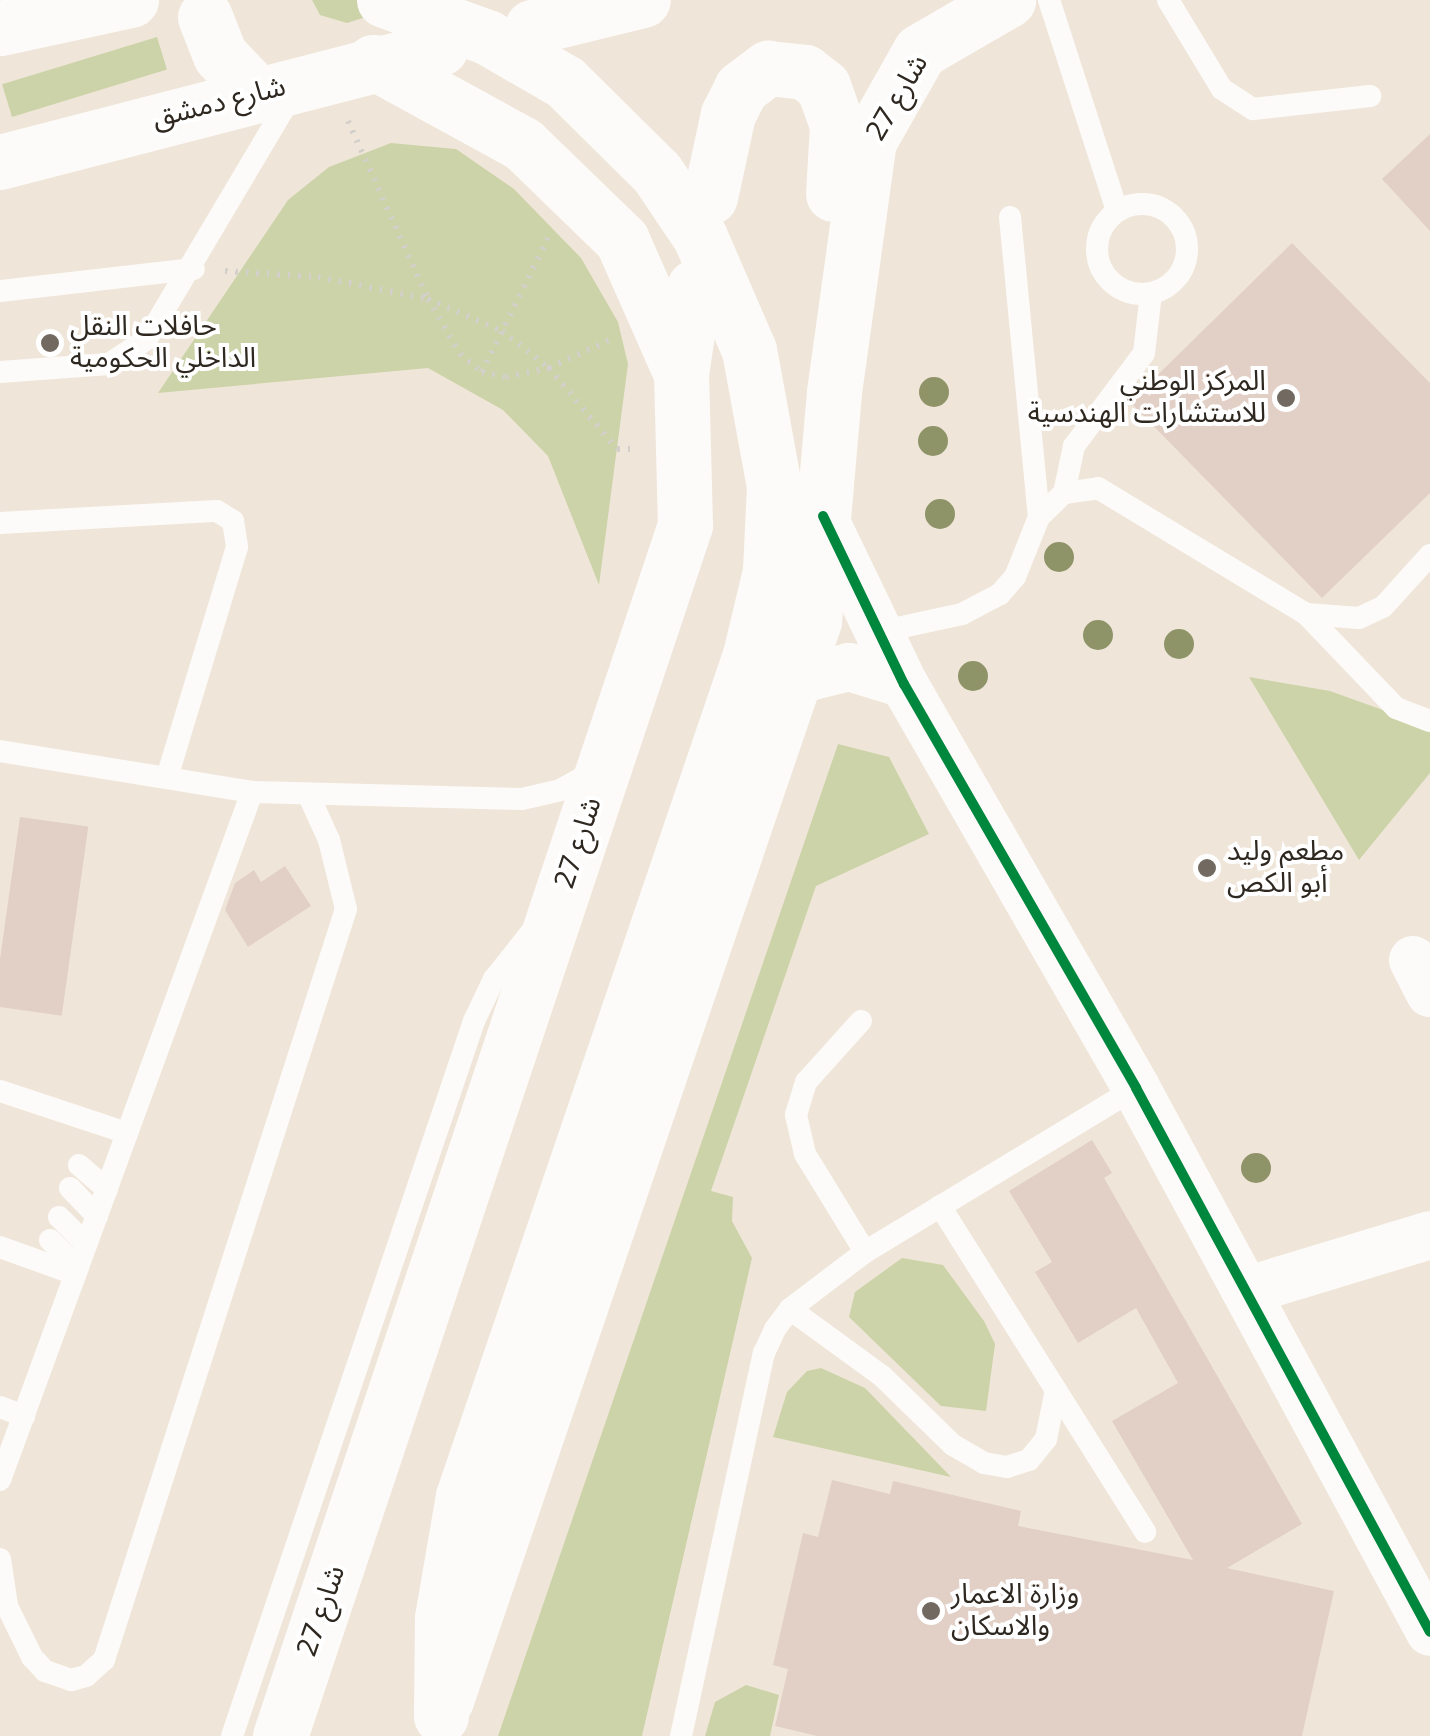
<!DOCTYPE html>
<html>
<head>
<meta charset="utf-8">
<style>
  body { margin:0 }
  #map { position:relative; width:1430px; height:1736px; overflow:hidden; background:#efe6d9; font-family:Georgia,"Noto Sans Arabic",serif }
  div>[style] { position:absolute }
  .green>* { inset:0; background:#cdd3a8; transform-origin:0 0 }
  .building>* { inset:0; background:#e2cfc6; transform-origin:0 0 }
  .path>* { height:6px; margin-top:-3px; transform-origin:0; background:repeating-linear-gradient(90deg,#d3d0cc 0 2.5px,transparent 0 10.5px) }
  .lane>* { height:22px; margin:-11px; padding:0 11px; transform-origin:11px; border-radius:11px; background:#fdfbf9 }
  .lane>.ring { margin:-11px; padding:0; box-sizing:content-box; background:none; border:22px solid #fdfbf9; border-radius:50% }
  .street>* { height:48px; margin:-24px; padding:0 24px; transform-origin:24px; border-radius:24px; background:#fdfbf9 }
  .secondary>* { height:55px; margin:-27.5px; padding:0 27.5px; transform-origin:27.5px; border-radius:27.5px; background:#fdfbf9 }
  .primary>* { height:55px; margin:-27.5px; padding:0 27.5px; transform-origin:27.5px; border-radius:27.5px; background:#fdfbf9 }
  .cycleway>* { height:10px; margin:-5px; padding:0 5px; transform-origin:5px; border-radius:5px; background:#00873e }
  .trees>* { width:30px; height:30px; margin:-15px; border-radius:50%; background:#8f9368 }
  .dots>* { width:28px; height:28px; translate:-50% -50%; box-sizing:border-box; border:5px solid #fff; border-radius:50% }
  span { translate:-50% -50%; white-space:nowrap; text-align:center; line-height:1.15; -webkit-text-stroke:8px #fff; paint-order:stroke }
  .street-label { font-size:28px; color:#2e2820 }
  .poi-label { font-size:28px; color:#2e2820 }
  .left { translate:0 -50%; text-align:left }
  .right { translate:-100% -50%; text-align:right }
</style>
</head>
<body>
<div id="map">
  <div class="green">
    <i style="clip-path:polygon(312px 0,420px 0,347px 23px,320px 15px)"></i>
    <i style="left:157px;top:37px;width:34px;height:162px;rotate:73deg"></i>
    <i style="clip-path:polygon(391px 143px,456px 149px,514px 189px,581px 258px,618px 322px,628px 364px,599px 585px,548px 456px,503px 410px,428px 368px,158px 393px,288px 200px,329px 167px)"></i>
    <i style="clip-path:polygon(1249px 677px,1330px 691px,1430px 727px,1430px 773px,1359px 860px)"></i>
    <i style="clip-path:polygon(838px 744px,889px 757px,929px 834px,816px 886px,711px 1191px,733px 1197px,732px 1221px,752px 1258px,642px 1736px,498px 1736px)"></i>
    <i style="clip-path:polygon(902px 1258px,943px 1265px,984px 1321px,995px 1344px,986px 1411px,941px 1406px,849px 1317px,855px 1292px)"></i>
    <i style="clip-path:polygon(821px 1368px,865px 1388px,951px 1477px,773px 1437px,787px 1392px,807px 1371px)"></i>
    <i style="clip-path:polygon(746px 1685px,779px 1695px,770px 1736px,705px 1736px,715px 1702px)"></i>
  </div>
  <div class="building">
    <i style="clip-path:polygon(1430px 134px,1430px 231px,1382px 179px)"></i>
    <i style="clip-path:polygon(1292px 243px,1430px 383px,1430px 493px,1322px 598px,1130px 402px)"></i>
    <i style="left:20px;top:817px;width:69px;height:191px;rotate:8deg"></i>
    <i style="clip-path:polygon(285px 866px,311px 906px,248px 947px,225px 910px,235px 883px,254px 870px,261px 882px)"></i>
    <i style="clip-path:polygon(1092px 1140px,1112px 1173px,1104px 1178px,1302px 1524px,1227px 1568px,1334px 1591px,1302px 1736px,817px 1736px,775px 1726px,788px 1669px,773px 1665px,803px 1533px,818px 1537px,832px 1480px,890px 1494px,893px 1481px,1021px 1511px,1018px 1526px,1193px 1560px,1112px 1421px,1178px 1383px,1136px 1308px,1078px 1343px,1035px 1272px,1052px 1262px,1009px 1191px)"></i>
  </div>
  <div class="path">
    <i style="left:348px;top:121px;width:195px;rotate:65.8deg"></i>
    <i style="left:428px;top:299px;width:64px;rotate:59.8deg"></i>
    <i style="left:460px;top:354px;width:28px;rotate:39deg"></i>
    <i style="left:482px;top:372px;width:25px;rotate:12deg"></i>
    <i style="left:506px;top:377px;width:44px;rotate:-11.8deg"></i>
    <i style="left:549px;top:368px;width:72px;rotate:-24.8deg"></i>
    <i style="left:225px;top:271px;width:93px;rotate:3.7deg"></i>
    <i style="left:318px;top:277px;width:112px;rotate:11.3deg"></i>
    <i style="left:428px;top:299px;width:81px;rotate:23.4deg"></i>
    <i style="left:502px;top:331px;width:60px;rotate:38.2deg"></i>
    <i style="left:549px;top:368px;width:106px;rotate:50deg"></i>
    <i style="left:617px;top:449px;width:20px"></i>
    <i style="left:482px;top:372px;width:154px;rotate:-63.8deg"></i>
  </div>
  <div class="lane">
    <i style="left:1049px;top:0;width:222px;rotate:72.1deg"></i>
    <i style="left:1168px;top:0;width:104px;rotate:58.8deg"></i>
    <i style="left:1222px;top:89px;width:37px;rotate:33deg"></i>
    <i style="left:1253px;top:109px;width:118px;rotate:-6.3deg"></i>
    <i class="ring" style="left:1097px;top:204px;width:68px;height:68px"></i>
    <i style="left:1010px;top:217px;width:301px;rotate:84.5deg"></i>
    <i style="left:0;top:291px;width:195px;rotate:-6.5deg"></i>
    <i style="left:0;top:372px;width:109px;rotate:-4.2deg"></i>
    <i style="left:109px;top:364px;width:45px;rotate:-33.3deg"></i>
    <i style="left:147px;top:339px;width:286px;rotate:-59.3deg"></i>
    <i style="left:1064px;top:493px;width:48px;rotate:-78deg"></i>
    <i style="left:1074px;top:446px;width:116px;rotate:-53deg"></i>
    <i style="left:1144px;top:353px;width:60px;rotate:-83.3deg"></i>
    <i style="left:0;top:523px;width:217px;rotate:-3.2deg"></i>
    <i style="left:217px;top:511px;width:19px;rotate:32deg"></i>
    <i style="left:233px;top:521px;width:26px;rotate:81deg"></i>
    <i style="left:237px;top:547px;width:241px;rotate:106.9deg"></i>
    <i style="left:1306px;top:614px;width:53px;rotate:4.3deg"></i>
    <i style="left:1359px;top:618px;width:26px;rotate:-25deg"></i>
    <i style="left:1383px;top:607px;width:70px;rotate:-47.9deg"></i>
    <i style="left:879px;top:632px;width:85px;rotate:-12.2deg"></i>
    <i style="left:962px;top:614px;width:43px;rotate:-27.8deg"></i>
    <i style="left:1000px;top:594px;width:23px;rotate:-49deg"></i>
    <i style="left:1015px;top:577px;width:65px;rotate:-68.2deg"></i>
    <i style="left:1039px;top:517px;width:35px;rotate:-44deg"></i>
    <i style="left:1064px;top:493px;width:34px;rotate:-8deg"></i>
    <i style="left:1098px;top:488px;width:243px;rotate:31.2deg"></i>
    <i style="left:1306px;top:614px;width:130px;rotate:46.2deg"></i>
    <i style="left:1396px;top:708px;width:36px;rotate:21deg"></i>
    <i style="left:0;top:751px;width:255px;rotate:9.2deg"></i>
    <i style="left:252px;top:792px;width:270px;rotate:1.5deg"></i>
    <i style="left:522px;top:799px;width:39px;rotate:-13deg"></i>
    <i style="left:560px;top:790px;width:39px;rotate:-29deg"></i>
    <i style="left:861px;top:1021px;width:82px;rotate:132deg"></i>
    <i style="left:806px;top:1082px;width:34px;rotate:107deg"></i>
    <i style="left:796px;top:1115px;width:40px;rotate:77deg"></i>
    <i style="left:805px;top:1154px;width:115px;rotate:58.5deg"></i>
    <i style="left:0;top:1091px;width:134px;rotate:18.3deg"></i>
    <i style="left:79px;top:1165px;width:37px;rotate:41deg"></i>
    <i style="left:70px;top:1188px;width:39px;rotate:46deg"></i>
    <i style="left:940px;top:1206px;width:385px;rotate:57.8deg"></i>
    <i style="left:59px;top:1217px;width:38px;rotate:45deg"></i>
    <i style="left:50px;top:1240px;width:39px;rotate:44deg"></i>
    <i style="left:0;top:1247px;width:80px;rotate:19.8deg"></i>
    <i style="left:790px;top:1309px;width:114px;rotate:36.1deg"></i>
    <i style="left:882px;top:1376px;width:99px;rotate:44.2deg"></i>
    <i style="left:953px;top:1445px;width:36px;rotate:30deg"></i>
    <i style="left:984px;top:1463px;width:23px;rotate:10deg"></i>
    <i style="left:1007px;top:1467px;width:23px;rotate:-18deg"></i>
    <i style="left:1029px;top:1460px;width:27px;rotate:-51deg"></i>
    <i style="left:1046px;top:1439px;width:50px;rotate:-78.5deg"></i>
    <i style="left:0;top:1407px;width:26px;rotate:21deg"></i>
    <i style="left:0;top:1480px;width:733px;rotate:-69.88deg"></i>
    <i style="left:0;top:1559px;width:48px;rotate:81.5deg"></i>
    <i style="left:7px;top:1606px;width:57px;rotate:63.9deg"></i>
    <i style="left:32px;top:1657px;width:19px;rotate:47deg"></i>
    <i style="left:45px;top:1671px;width:28px;rotate:19deg"></i>
    <i style="left:71px;top:1680px;width:16px;rotate:-15deg"></i>
    <i style="left:86px;top:1676px;width:24px;rotate:-42deg"></i>
    <i style="left:104px;top:1660px;width:789px;rotate:-72.14deg"></i>
    <i style="left:346px;top:909px;width:71px;rotate:-103.8deg"></i>
    <i style="left:329px;top:840px;width:51px;rotate:-114.5deg"></i>
    <i style="left:232px;top:1736px;width:755px;rotate:-71.3deg"></i>
    <i style="left:474px;top:1021px;width:47px;rotate:-64.5deg"></i>
    <i style="left:494px;top:979px;width:63px;rotate:-51.5deg"></i>
    <i style="left:681px;top:1736px;width:392px;rotate:-77.8deg"></i>
    <i style="left:764px;top:1353px;width:26px;rotate:-65deg"></i>
    <i style="left:775px;top:1329px;width:25px;rotate:-53deg"></i>
    <i style="left:790px;top:1309px;width:94px;rotate:-37.2deg"></i>
    <i style="left:865px;top:1252px;width:317px;rotate:-31.2deg"></i>
  </div>
  <div class="street">
    <i style="left:823px;top:516px;width:187px;rotate:64.3deg"></i>
    <i style="left:904px;top:684px;width:466px;rotate:60.1deg"></i>
    <i style="left:1136px;top:1088px;width:618px;rotate:61.61deg"></i>
    <i style="left:793px;top:681px;width:58px;rotate:-14deg"></i>
    <i style="left:849px;top:667px;width:58px;rotate:17.2deg"></i>
    <i style="left:1413px;top:960px;width:37px;rotate:63deg"></i>
    <i style="left:1246px;top:1291px;width:192px;rotate:-16.9deg"></i>
  </div>
  <div class="secondary">
    <i style="left:710px;top:197px;width:85px;rotate:-77.8deg"></i>
    <i style="left:728px;top:114px;width:29px;rotate:-63deg"></i>
    <i style="left:741px;top:88px;width:34px;rotate:-37deg"></i>
    <i style="left:768px;top:68px;width:37px;rotate:6deg"></i>
    <i style="left:805px;top:72px;width:23px;rotate:38deg"></i>
    <i style="left:823px;top:86px;width:41px;rotate:70.3deg"></i>
    <i style="left:837px;top:125px;width:69px;rotate:93.3deg"></i>
    <i style="left:681px;top:374px;width:88px;rotate:-81.5deg"></i>
    <i style="left:446px;top:1700px;width:1140px;rotate:-71.17deg"></i>
    <i style="left:814px;top:621px;width:230px;rotate:-85deg"></i>
    <i style="left:834px;top:392px;width:253px;rotate:-82.1deg"></i>
    <i style="left:869px;top:141px;width:103px;rotate:-60.5deg"></i>
    <i style="left:920px;top:51px;width:102px;rotate:-30.1deg"></i>
    <i style="left:280px;top:1736px;width:1277px;rotate:-71.51deg"></i>
    <i style="left:685px;top:525px;width:151px;rotate:-91.5deg"></i>
    <i style="left:681px;top:374px;width:146px;rotate:-113.8deg"></i>
    <i style="left:622px;top:240px;width:138px;rotate:-135.9deg"></i>
    <i style="left:523px;top:144px;width:171px;rotate:-151.3deg"></i>
  </div>
  <div class="primary">
    <i style="left:384px;top:0;width:109px;rotate:19.8deg"></i>
    <i style="left:487px;top:37px;width:90px;rotate:30deg"></i>
    <i style="left:565px;top:82px;width:129px;rotate:44.7deg"></i>
    <i style="left:657px;top:173px;width:77px;rotate:56.1deg"></i>
    <i style="left:700px;top:237px;width:123px;rotate:66.6deg"></i>
    <i style="left:749px;top:350px;width:138px;rotate:79.6deg"></i>
    <i style="left:774px;top:486px;width:85px;rotate:92.7deg"></i>
    <i style="left:770px;top:571px;width:86px;rotate:103.4deg"></i>
    <i style="left:750px;top:655px;width:889px;rotate:108.84deg"></i>
    <i style="left:463px;top:1496px;width:124px;rotate:99.8deg"></i>
    <i style="left:442px;top:1618px;width:98px;rotate:90.6deg"></i>
    <i style="left:205px;top:17px;width:41px;rotate:68.5deg"></i>
    <i style="left:220px;top:55px;width:52px;rotate:46.5deg"></i>
    <i style="left:532px;top:27px;width:114px;rotate:-13.7deg"></i>
    <i style="left:0;top:28px;width:134px;rotate:-12.1deg"></i>
    <i style="left:0;top:162px;width:455px;rotate:-14.5deg"></i>
  </div>
  <div class="cycleway">
    <i style="left:823px;top:516px;width:187px;rotate:64.3deg"></i>
    <i style="left:904px;top:684px;width:466px;rotate:60.1deg"></i>
    <i style="left:1136px;top:1088px;width:618px;rotate:61.61deg"></i>
  </div>
  <div class="trees">
    <i style="left:934px;top:392px"></i>
    <i style="left:933px;top:441px"></i>
    <i style="left:940px;top:514px"></i>
    <i style="left:1059px;top:557px"></i>
    <i style="left:1098px;top:635px"></i>
    <i style="left:1179px;top:644px"></i>
    <i style="left:973px;top:676px"></i>
    <i style="left:1256px;top:1168px"></i>
  </div>
  <div class="dots">
    <i style="left:50px;top:343px;background:#726a61"></i>
    <i style="left:1286px;top:398px;background:#726a61"></i>
    <i style="left:1207px;top:868px;background:#726a61"></i>
    <i style="left:931px;top:1611px;background:#726a61"></i>
  </div>
  <div class="street-label">
    <span style="left:898px;top:98px;rotate:-60deg">شارع 27</span>
    <span style="left:219px;top:103px;rotate:-14deg">شارع دمشق</span>
    <span style="left:579px;top:843px;rotate:-72deg">شارع 27</span>
    <span style="left:322px;top:1611px;rotate:-71deg">شارع 27</span>
  </div>
  <div class="poi-label">
    <span class="left" style="left:70px;top:343px">حافلات النقل<br>الداخلي الحكومية</span>
    <span class="right" style="left:1266px;top:398px">المركز الوطني<br>للاستشارات الهندسية</span>
    <span class="left" style="left:1227px;top:868px">مطعم وليد<br>أبو الكص</span>
    <span class="left" style="left:951px;top:1611px">وزارة الاعمار<br>والاسكان</span>
  </div>
</div>
</body>
</html>
